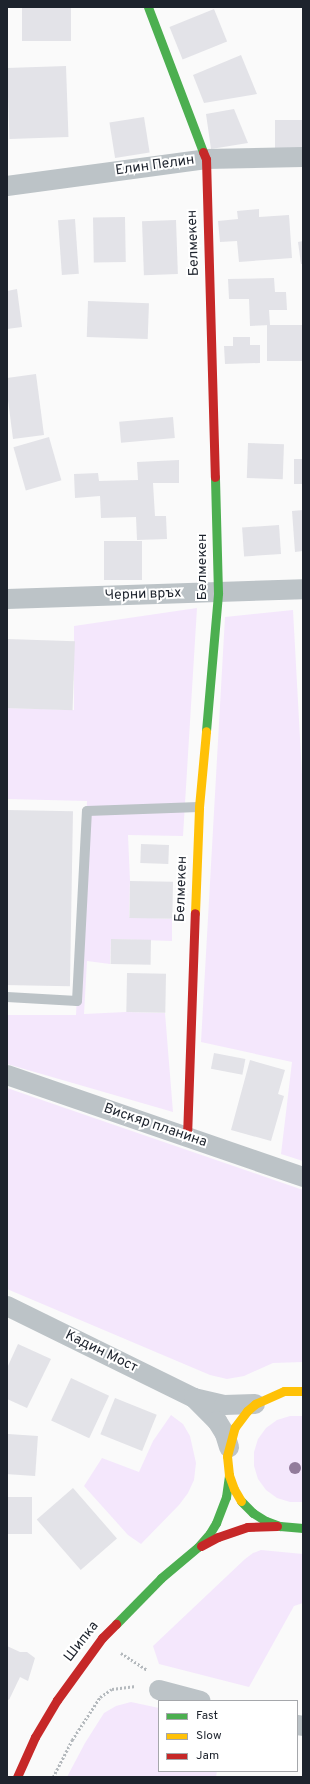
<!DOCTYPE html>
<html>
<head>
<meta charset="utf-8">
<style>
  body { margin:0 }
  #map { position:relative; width:310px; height:1784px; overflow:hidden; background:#fafafa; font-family:Overpass,sans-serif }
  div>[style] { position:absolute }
  .green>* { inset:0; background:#f4e7fc }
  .building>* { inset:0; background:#e3e3e8; transform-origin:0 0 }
  .path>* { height:2.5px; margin-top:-1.25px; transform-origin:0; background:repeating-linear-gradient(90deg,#b4b9bd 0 2px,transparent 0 4px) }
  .lane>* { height:10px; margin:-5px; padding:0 5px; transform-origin:5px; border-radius:5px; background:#bcc3c7 }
  .street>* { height:20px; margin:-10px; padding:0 10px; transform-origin:10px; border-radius:10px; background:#bcc3c7 }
  .fast>* { height:9px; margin:-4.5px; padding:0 4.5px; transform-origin:4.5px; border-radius:4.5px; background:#4caf50 }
  .slow>* { height:9px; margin:-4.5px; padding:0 4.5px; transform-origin:4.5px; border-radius:4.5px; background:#ffc107 }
  .jam>* { height:9px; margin:-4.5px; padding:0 4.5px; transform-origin:4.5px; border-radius:4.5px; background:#c62828 }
  .trees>* { width:12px; height:12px; margin:-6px; border-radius:50%; background:#927c9b }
  span { translate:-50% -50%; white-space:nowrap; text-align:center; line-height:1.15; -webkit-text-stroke:4px #fff; paint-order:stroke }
  .street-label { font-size:14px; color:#1d232d }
  .frame { position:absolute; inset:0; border:8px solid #1d232d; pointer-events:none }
  .legend { position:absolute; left:158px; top:1700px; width:140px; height:72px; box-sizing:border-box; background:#fff; border:1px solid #a5a7ab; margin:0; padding:5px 7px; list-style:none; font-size:12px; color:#1d232d }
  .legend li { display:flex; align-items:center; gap:8px; height:20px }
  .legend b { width:20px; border:1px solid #a5a7ab }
</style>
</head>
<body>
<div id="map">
  <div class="green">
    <i style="clip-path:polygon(197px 608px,183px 836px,128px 835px,130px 881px,129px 917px,172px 919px,172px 941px,111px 939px,110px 964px,87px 961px,84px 1014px,126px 1012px,165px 1013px,173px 1112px,7px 1064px,7px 1015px,76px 1015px,87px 801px,7px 799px,7px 708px,74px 710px,74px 626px)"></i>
    <i style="clip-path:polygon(293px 610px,303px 793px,303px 1161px,281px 1154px,292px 1062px,201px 1042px,225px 617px)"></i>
    <i style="clip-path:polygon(7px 1088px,303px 1190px,303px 1362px,273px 1363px,244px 1376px,227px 1379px,210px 1375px,7px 1289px)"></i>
    <i style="clip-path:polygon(171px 1415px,183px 1424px,190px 1436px,196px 1463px,194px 1480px,188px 1493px,179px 1505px,141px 1544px,128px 1535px,84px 1486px,102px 1458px,139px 1472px,153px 1441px)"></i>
    <i style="clip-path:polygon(290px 1416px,303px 1416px,303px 1502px,290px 1502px,277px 1498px,266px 1490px,258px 1479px,254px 1466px,254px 1452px,258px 1439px,266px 1428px,277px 1420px)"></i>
    <i style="clip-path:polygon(261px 1550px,303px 1554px,303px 1603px,294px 1606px,249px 1687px,159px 1664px,153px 1646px,245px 1559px,253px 1553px)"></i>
    <i style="clip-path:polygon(131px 1702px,159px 1708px,159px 1771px,217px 1771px,216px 1777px,67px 1777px,85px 1743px,104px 1713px,116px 1706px)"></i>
  </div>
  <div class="building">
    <i style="left:22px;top:7px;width:49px;height:34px"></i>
    <i style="left:214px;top:9px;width:35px;height:48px;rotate:68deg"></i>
    <i style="clip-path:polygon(241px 55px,257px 94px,204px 103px,193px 75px)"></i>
    <i style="left:66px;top:66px;width:71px;height:59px;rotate:88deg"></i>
    <i style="clip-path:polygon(234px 109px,248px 143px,211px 149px,206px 114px)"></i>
    <i style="left:144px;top:117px;width:36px;height:35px;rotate:81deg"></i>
    <i style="left:303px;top:120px;width:28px;height:28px;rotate:90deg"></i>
    <i style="clip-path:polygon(259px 209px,259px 217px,289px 215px,292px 258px,239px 262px,237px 241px,220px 242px,218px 221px,238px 219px,237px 211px)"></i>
    <i style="left:125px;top:217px;width:45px;height:32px;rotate:89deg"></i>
    <i style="left:75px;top:219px;width:55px;height:17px;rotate:86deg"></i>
    <i style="left:176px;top:220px;width:54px;height:34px;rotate:88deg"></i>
    <i style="clip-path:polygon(303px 241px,303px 264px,301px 264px,298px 242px)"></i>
    <i style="clip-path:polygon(274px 278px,275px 292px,286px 292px,287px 310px,269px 310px,270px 325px,250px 326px,249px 299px,229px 299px,228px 279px)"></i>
    <i style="clip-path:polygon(17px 289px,22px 327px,7px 329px,7px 291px)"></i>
    <i style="left:88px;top:301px;width:61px;height:36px;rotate:2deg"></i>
    <i style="left:303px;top:325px;width:36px;height:36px;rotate:90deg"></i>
    <i style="clip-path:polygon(233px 337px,250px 337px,250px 345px,260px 345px,260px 363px,225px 364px,224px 346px,233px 346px)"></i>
    <i style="clip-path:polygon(36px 374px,44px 435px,13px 439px,7px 392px,7px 378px)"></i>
    <i style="left:173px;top:417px;width:21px;height:54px;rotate:85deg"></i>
    <i style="left:49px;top:437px;width:45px;height:37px;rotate:74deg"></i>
    <i style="left:248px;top:443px;width:36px;height:35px;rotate:2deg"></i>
    <i style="left:294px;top:459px;width:9px;height:25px"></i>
    <i style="clip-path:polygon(179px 460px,179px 483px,153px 483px,155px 516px,166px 516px,167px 539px,137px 540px,136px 517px,101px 518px,100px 496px,75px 498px,74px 474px,98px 473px,99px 481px,138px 480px,137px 462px)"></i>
    <i style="clip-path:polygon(303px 510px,303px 551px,295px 552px,292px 511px)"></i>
    <i style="left:279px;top:525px;width:29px;height:37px;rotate:86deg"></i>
    <i style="left:104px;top:541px;width:38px;height:39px"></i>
    <i style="left:7px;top:639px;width:68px;height:69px;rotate:2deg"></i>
    <i style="left:7px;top:810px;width:66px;height:175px;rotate:1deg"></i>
    <i style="left:141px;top:844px;width:28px;height:19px;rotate:2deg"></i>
    <i style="left:130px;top:881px;width:43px;height:37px;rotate:1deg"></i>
    <i style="left:111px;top:939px;width:40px;height:25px;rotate:1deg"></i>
    <i style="left:127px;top:973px;width:39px;height:39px;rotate:1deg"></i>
    <i style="left:214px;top:1053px;width:32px;height:16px;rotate:11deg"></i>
    <i style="clip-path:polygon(250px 1060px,285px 1070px,278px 1094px,284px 1096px,271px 1141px,231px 1130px)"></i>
    <i style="clip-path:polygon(18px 1344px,51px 1359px,27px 1408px,7px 1399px,7px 1368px)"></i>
    <i style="left:71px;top:1378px;width:42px;height:47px;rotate:25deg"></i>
    <i style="left:115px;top:1398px;width:45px;height:39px;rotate:22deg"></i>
    <i style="left:8px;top:1434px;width:30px;height:40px;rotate:4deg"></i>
    <i style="left:73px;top:1488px;width:67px;height:48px;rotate:49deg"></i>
    <i style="left:7px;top:1497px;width:25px;height:37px"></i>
    <i style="clip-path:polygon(7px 1646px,20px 1652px,27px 1652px,35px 1658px,28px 1681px,20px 1677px,9px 1700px,7px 1699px)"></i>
  </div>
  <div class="path">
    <i style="left:121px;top:1653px;width:31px;rotate:33deg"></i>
    <i style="left:53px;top:1777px;width:42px;rotate:-62.8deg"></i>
    <i style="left:72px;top:1740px;width:51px;rotate:-56.9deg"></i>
    <i style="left:100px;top:1697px;width:14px;rotate:-34deg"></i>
    <i style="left:112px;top:1689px;width:24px;rotate:-7deg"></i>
  </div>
  <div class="lane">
    <i style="left:7px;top:997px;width:70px;rotate:3.3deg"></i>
    <i style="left:77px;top:1001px;width:190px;rotate:-87deg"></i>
    <i style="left:87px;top:811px;width:112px;rotate:-2deg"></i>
  </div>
  <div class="street">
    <i style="left:7px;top:186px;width:201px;rotate:-7.7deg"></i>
    <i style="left:206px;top:159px;width:97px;rotate:-1.2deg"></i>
    <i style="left:7px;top:599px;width:296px;rotate:-1.9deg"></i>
    <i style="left:7px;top:1075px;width:313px;rotate:19deg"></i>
    <i style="left:7px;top:1306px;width:208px;rotate:26.2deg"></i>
    <i style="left:194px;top:1398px;width:31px;rotate:13deg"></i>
    <i style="left:224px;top:1405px;width:31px;rotate:-2deg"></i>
    <i style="left:194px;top:1398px;width:33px;rotate:45deg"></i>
    <i style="left:217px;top:1421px;width:15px;rotate:58deg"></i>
    <i style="left:225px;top:1434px;width:14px;rotate:73deg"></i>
    <i style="left:159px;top:1690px;width:43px;rotate:14.7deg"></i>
    <i style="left:297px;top:1725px;width:6px;rotate:9deg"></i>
  </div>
  <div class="fast">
    <i style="left:148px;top:7px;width:155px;rotate:69.2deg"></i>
    <i style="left:206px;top:731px;width:139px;rotate:-85deg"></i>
    <i style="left:218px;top:593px;width:116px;rotate:-91.5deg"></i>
    <i style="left:241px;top:1501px;width:17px;rotate:45deg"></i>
    <i style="left:253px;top:1513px;width:15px;rotate:32deg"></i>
    <i style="left:266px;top:1521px;width:15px;rotate:20deg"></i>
    <i style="left:280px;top:1526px;width:23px;rotate:5deg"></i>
    <i style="left:116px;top:1624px;width:64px;rotate:-45.6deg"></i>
    <i style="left:161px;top:1578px;width:48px;rotate:-40deg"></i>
    <i style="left:198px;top:1547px;width:18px;rotate:-49deg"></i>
    <i style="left:210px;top:1533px;width:12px;rotate:-59deg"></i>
    <i style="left:216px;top:1523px;width:28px;rotate:-69deg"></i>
    <i style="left:226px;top:1497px;width:22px;rotate:-82deg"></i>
  </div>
  <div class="slow">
    <i style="left:195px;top:913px;width:106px;rotate:-87.8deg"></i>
    <i style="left:199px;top:807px;width:76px;rotate:-84.7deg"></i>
    <i style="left:241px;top:1501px;width:14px;rotate:-120deg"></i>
    <i style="left:234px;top:1489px;width:15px;rotate:-110deg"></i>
    <i style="left:229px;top:1475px;width:19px;rotate:-96deg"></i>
    <i style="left:227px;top:1456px;width:30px;rotate:-75deg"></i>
    <i style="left:235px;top:1427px;width:20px;rotate:-53deg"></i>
    <i style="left:247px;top:1411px;width:11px;rotate:-41deg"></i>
    <i style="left:255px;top:1404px;width:32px;rotate:-24deg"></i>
    <i style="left:284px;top:1391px;width:19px"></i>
  </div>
  <div class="jam">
    <i style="left:203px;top:152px;width:8px;rotate:67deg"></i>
    <i style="left:206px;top:159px;width:318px;rotate:88.4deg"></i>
    <i style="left:187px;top:1137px;width:224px;rotate:-88deg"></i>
    <i style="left:201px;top:1546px;width:19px;rotate:-28deg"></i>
    <i style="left:218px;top:1537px;width:31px;rotate:-19deg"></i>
    <i style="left:247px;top:1527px;width:30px;rotate:-2deg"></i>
    <i style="left:17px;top:1777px;width:44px;rotate:-65.8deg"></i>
    <i style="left:35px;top:1737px;width:43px;rotate:-59.3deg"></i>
    <i style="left:57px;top:1700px;width:77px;rotate:-54deg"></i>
    <i style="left:102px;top:1638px;width:20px;rotate:-45deg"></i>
  </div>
  <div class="trees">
    <i style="left:295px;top:1468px"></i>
  </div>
  <div class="street-label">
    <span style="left:155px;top:166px;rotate:-8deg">Елин Пелин</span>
    <span style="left:194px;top:243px;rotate:-92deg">Белмекен</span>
    <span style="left:203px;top:567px;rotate:-90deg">Белмекен</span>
    <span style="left:143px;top:595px;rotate:-2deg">Черни връх</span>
    <span style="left:182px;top:889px;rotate:-88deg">Белмекен</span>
    <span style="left:155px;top:1126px;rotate:19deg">Вискяр планина</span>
    <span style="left:101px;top:1352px;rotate:26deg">Кадин Мост</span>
    <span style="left:82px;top:1642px;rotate:-52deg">Шипка</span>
  </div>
  <div class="frame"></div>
  <ul class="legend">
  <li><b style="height:5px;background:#4caf50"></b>Fast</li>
  <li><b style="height:5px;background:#ffc107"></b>Slow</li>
  <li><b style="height:5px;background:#c62828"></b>Jam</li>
  </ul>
</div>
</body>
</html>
